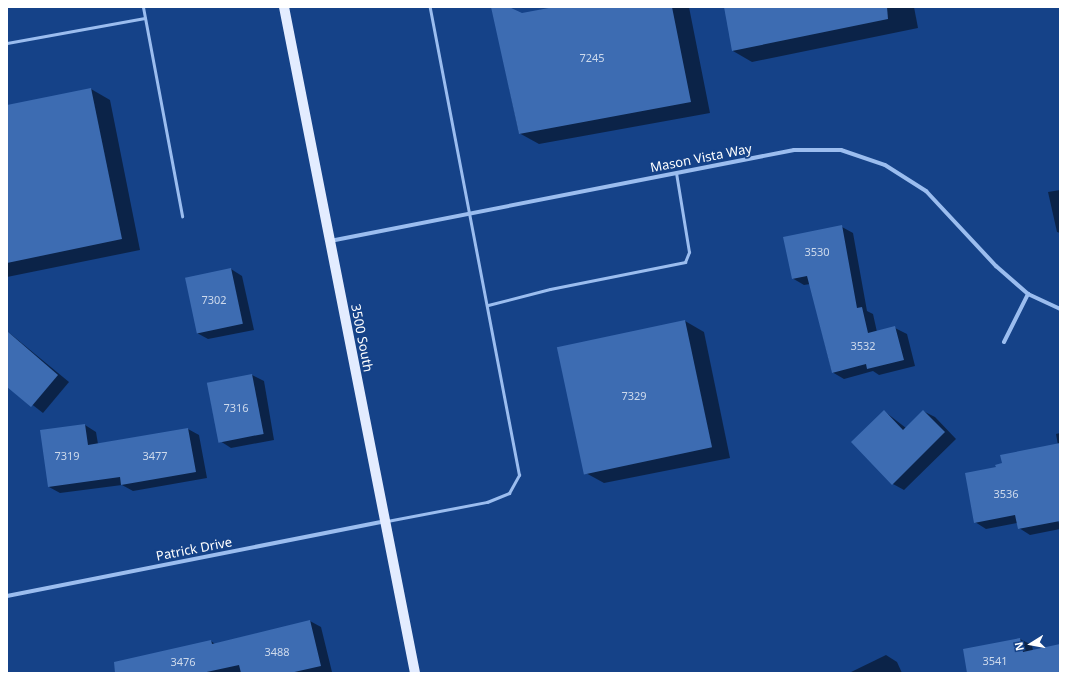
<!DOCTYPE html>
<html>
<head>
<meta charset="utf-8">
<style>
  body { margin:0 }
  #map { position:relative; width:1067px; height:680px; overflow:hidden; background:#154288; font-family:"Noto Sans",sans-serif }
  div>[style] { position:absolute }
  .shadow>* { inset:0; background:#0007 }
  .building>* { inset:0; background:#3d6cb2; transform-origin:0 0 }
  .service>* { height:3px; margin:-1.5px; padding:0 1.5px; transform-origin:1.5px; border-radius:1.5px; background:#9bbdef }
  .minor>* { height:4px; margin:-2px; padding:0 2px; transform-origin:2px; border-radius:2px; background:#9bbdef }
  .primary>* { height:10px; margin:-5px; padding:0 5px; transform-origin:5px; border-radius:5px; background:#e3ecff }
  span { translate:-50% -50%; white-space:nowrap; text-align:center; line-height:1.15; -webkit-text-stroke:3.5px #154288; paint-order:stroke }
  .number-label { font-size:11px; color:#cedaec }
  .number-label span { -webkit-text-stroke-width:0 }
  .street-label { font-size:13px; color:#fff }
  .frame { position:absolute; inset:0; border:8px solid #fff; pointer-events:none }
  .north { position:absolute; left:1011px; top:624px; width:40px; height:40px; -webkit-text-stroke:3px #154288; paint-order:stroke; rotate:259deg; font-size:11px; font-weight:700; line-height:16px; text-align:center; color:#fff }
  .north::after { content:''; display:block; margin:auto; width:14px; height:18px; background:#fff; clip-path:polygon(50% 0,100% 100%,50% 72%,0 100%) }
</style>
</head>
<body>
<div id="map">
  <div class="shadow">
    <i style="clip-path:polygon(492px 7px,507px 7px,522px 14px,559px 7px,689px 7px,710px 113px,539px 144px,519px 133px)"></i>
    <i style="clip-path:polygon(725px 7px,914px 7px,918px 28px,752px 62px,733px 51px)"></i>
    <i style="clip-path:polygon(91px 89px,110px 100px,140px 250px,7px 277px,7px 106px)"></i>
    <i style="clip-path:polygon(1060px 190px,1060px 233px,1057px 232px,1048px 192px)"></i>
    <i style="clip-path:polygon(842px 227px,853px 233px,867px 311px,873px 314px,877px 332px,895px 328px,907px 334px,915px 366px,879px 375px,873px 371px,844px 379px,832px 372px,810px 284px,804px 285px,792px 278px)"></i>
    <i style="clip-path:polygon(231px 269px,242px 276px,254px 330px,208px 339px,197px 333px)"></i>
    <i style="clip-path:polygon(685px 321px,704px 332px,730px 458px,604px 483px,584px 472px)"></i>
    <i style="clip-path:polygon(7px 331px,69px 382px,43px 413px,7px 385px)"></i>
    <i style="clip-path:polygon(252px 375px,264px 381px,274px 440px,231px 448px,220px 441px,209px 383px)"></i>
    <i style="clip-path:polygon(884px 411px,906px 428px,923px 411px,935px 417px,956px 439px,904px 490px,893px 484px)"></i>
    <i style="clip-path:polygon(85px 425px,96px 432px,98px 444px,188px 429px,199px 435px,207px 478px,133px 491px,122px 485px,60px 493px,49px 487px)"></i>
    <i style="clip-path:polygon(1060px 433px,1060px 486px,1052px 488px,1060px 529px,1030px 535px,1019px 528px,1017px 523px,986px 529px,975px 522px,997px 468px,1058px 445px,1056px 434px)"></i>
    <i style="clip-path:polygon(310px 621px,321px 627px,332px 672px,154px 673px,211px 641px,215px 644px)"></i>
    <i style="clip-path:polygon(1020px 639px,1032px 645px,1033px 651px,1060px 645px,1060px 673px,968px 673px,964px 650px)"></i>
    <i style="clip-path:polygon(886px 655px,897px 662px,902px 673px,849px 673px)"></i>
  </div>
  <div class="building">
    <i style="clip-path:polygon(491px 7px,509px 7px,522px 13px,554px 7px,672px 7px,691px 102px,519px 134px)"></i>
    <i style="clip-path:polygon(724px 7px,887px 7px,888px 19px,732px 51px)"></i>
    <i style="clip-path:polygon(91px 88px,122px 239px,7px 263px,7px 105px)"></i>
    <i style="clip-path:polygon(842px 225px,857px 308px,862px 307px,868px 333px,895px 326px,904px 360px,867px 369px,866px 364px,832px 373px,807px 276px,792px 279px,783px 237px)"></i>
    <i style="left:231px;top:268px;width:57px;height:47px;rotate:78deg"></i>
    <i style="left:685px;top:320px;width:130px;height:131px;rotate:78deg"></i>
    <i style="clip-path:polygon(7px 331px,58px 375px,31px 407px,7px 387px)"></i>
    <i style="left:252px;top:374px;width:61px;height:46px;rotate:79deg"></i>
    <i style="clip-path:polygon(884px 410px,903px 430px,923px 410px,945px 432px,892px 485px,851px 442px)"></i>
    <i style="clip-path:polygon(85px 424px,88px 445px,188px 428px,196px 472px,121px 485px,120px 477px,48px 487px,40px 430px)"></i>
    <i style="clip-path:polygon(1060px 443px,1060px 521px,1018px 529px,1015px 515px,974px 523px,965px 473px,996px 467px,995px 465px,1002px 463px,1000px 455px)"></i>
    <i style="clip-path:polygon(310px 620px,321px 666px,290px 673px,241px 673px,239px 665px,202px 673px,115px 673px,114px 662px,211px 640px,212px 644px)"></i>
    <i style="clip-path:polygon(1020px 638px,1023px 652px,1060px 644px,1060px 673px,967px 673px,963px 649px)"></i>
  </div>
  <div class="service">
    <i style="left:143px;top:7px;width:213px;rotate:79.4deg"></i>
    <i style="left:7px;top:43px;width:140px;rotate:-10.3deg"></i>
    <i style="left:488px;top:305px;width:64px;rotate:-14.5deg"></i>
    <i style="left:550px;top:289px;width:138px;rotate:-11.3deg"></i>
    <i style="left:685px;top:262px;width:11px;rotate:-68deg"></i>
    <i style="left:689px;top:252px;width:80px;rotate:-99.3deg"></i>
    <i style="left:387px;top:521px;width:102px;rotate:-10.8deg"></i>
    <i style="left:487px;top:502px;width:24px;rotate:-22deg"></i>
    <i style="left:509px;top:493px;width:21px;rotate:-61deg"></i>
    <i style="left:519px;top:475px;width:476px;rotate:-100.8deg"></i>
  </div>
  <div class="minor">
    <i style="left:330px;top:241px;width:473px;rotate:-11.1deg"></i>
    <i style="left:794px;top:150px;width:47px"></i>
    <i style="left:841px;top:150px;width:46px;rotate:18.8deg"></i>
    <i style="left:885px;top:165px;width:49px;rotate:32.4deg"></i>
    <i style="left:926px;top:191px;width:103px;rotate:47deg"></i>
    <i style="left:996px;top:266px;width:43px;rotate:41.2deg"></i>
    <i style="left:1028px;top:294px;width:35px;rotate:25deg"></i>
    <i style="left:1004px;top:342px;width:54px;rotate:-63.4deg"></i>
    <i style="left:7px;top:596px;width:385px;rotate:-11.2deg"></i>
  </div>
  <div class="primary">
    <i style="left:284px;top:7px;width:679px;rotate:78.87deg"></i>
  </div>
  <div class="number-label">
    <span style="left:592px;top:58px">7245</span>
    <span style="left:817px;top:252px">3530</span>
    <span style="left:214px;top:300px">7302</span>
    <span style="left:863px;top:346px">3532</span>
    <span style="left:634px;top:396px">7329</span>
    <span style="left:236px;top:408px">7316</span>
    <span style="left:67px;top:456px">7319</span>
    <span style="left:155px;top:456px">3477</span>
    <span style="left:1006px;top:494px">3536</span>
    <span style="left:277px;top:652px">3488</span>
    <span style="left:995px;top:661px">3541</span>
    <span style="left:183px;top:662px">3476</span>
  </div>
  <div class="street-label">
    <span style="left:701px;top:158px;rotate:-11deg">Mason Vista Way</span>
    <span style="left:362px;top:338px;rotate:79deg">3500 South</span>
    <span style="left:194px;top:549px;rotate:-11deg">Patrick Drive</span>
  </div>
  <div class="frame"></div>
  <div class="north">N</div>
</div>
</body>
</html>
